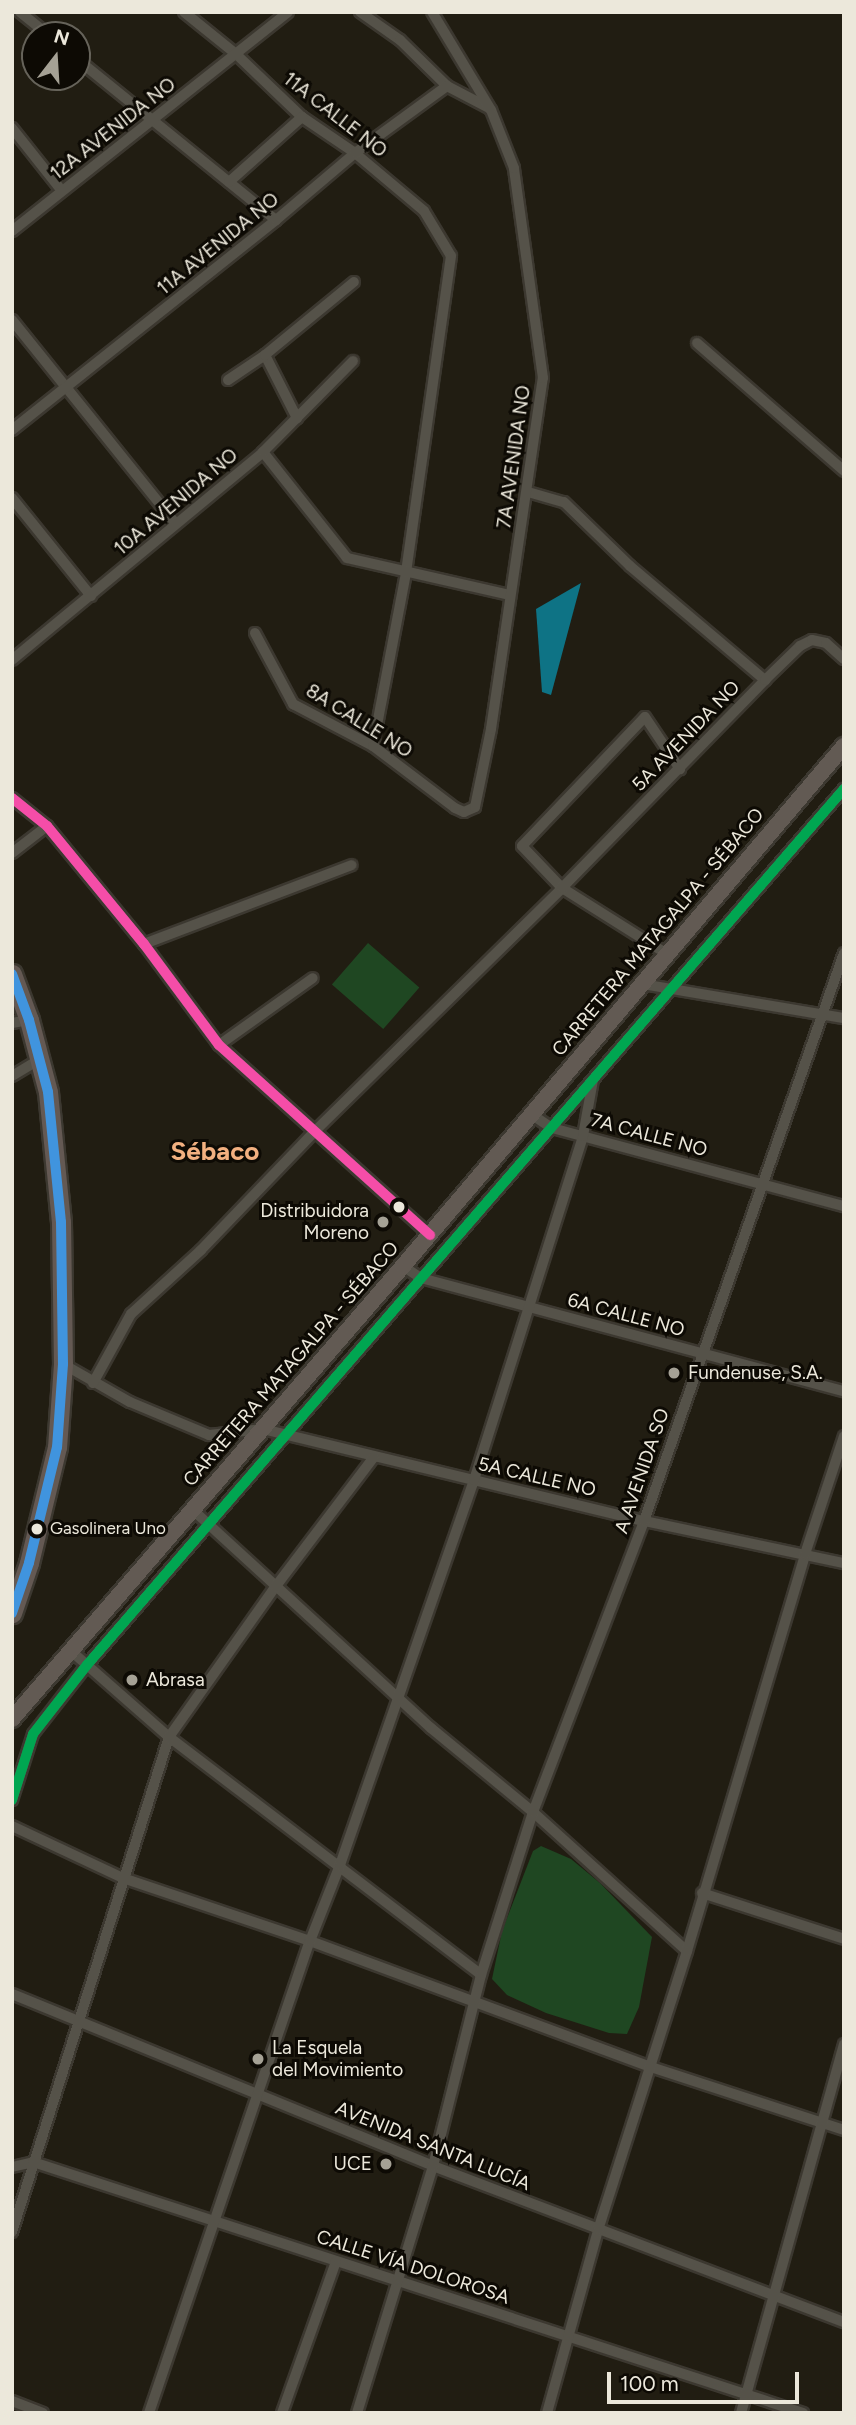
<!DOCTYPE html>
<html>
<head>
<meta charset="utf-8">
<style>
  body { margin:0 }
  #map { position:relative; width:856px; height:2425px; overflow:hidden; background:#211d12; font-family:Figtree,sans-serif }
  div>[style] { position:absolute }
  .green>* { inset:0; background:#1f4722; transform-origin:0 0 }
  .water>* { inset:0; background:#0e7385 }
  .roads { filter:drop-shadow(2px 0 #3c3830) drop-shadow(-2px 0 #3c3830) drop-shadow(0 2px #3c3830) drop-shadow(0 -2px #3c3830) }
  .street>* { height:10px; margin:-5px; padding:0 5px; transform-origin:5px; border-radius:5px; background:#555249 }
  .primary>* { height:16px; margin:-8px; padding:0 8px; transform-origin:8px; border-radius:8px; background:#625a53 }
  .highway>* { height:19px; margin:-9.5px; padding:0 9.5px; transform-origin:9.5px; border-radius:9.5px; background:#645953 }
  .bus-1>* { height:10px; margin:-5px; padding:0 5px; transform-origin:5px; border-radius:5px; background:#f54da8 }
  .bus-2>* { height:10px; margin:-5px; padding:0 5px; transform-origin:5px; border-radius:5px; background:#4094de }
  .bus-3>* { height:10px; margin:-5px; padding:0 5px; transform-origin:5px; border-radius:5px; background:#00a651 }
  .dots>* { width:19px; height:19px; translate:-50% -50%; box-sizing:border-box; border:4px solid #0d0a04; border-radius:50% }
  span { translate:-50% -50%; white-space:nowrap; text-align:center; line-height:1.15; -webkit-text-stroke:6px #0d0a04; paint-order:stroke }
  .bus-label { font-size:17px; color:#ece8db }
  .left { translate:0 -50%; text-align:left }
  .street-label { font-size:19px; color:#ece8db }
  .poi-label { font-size:19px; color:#ece8db }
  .right { translate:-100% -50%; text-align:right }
  .district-label { font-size:26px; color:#f2b080; font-weight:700 }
  .frame { position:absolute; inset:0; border:14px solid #ece8db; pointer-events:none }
  .north { position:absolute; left:21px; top:21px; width:70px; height:70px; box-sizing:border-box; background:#0d0a04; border:2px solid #66635a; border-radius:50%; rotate:17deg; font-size:19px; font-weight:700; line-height:28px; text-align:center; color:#ece8db }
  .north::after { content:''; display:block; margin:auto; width:24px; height:32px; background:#a5a195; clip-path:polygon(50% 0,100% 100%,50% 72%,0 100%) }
  .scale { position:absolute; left:607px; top:2372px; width:192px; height:32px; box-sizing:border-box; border:4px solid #ece8db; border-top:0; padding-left:9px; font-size:21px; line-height:24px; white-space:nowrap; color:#ece8db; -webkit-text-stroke:5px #0d0a04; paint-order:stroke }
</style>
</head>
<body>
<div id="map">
  <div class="green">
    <i style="left:368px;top:943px;width:68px;height:55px;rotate:41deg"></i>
    <i style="clip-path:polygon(541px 1846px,571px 1859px,600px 1883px,652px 1937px,639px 2007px,627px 2034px,609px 2033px,546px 2013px,507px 1995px,492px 1979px,502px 1931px,533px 1851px)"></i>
  </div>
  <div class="water">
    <i style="clip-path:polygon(581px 583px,551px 695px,542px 692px,536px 609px)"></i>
  </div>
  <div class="roads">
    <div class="street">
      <i style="left:20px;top:12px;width:36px;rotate:39deg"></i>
      <i style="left:184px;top:12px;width:67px;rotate:38.9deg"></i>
      <i style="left:236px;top:54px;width:91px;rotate:43.7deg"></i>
      <i style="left:302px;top:117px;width:64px;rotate:34.2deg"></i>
      <i style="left:355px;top:153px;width:90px;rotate:40deg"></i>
      <i style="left:424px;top:211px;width:52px;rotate:59deg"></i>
      <i style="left:451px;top:256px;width:320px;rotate:98.1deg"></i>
      <i style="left:406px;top:573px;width:176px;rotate:100.8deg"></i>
      <i style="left:360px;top:12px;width:49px;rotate:35deg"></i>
      <i style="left:400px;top:40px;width:66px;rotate:44.4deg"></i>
      <i style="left:447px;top:86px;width:47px;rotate:27.6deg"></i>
      <i style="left:77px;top:59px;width:256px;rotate:39deg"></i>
      <i style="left:12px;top:128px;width:80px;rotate:51.6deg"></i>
      <i style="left:229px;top:182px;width:98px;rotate:-41.7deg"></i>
      <i style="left:12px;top:231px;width:352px;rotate:-38.4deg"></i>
      <i style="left:12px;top:320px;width:260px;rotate:51.2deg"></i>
      <i style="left:697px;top:343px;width:195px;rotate:41deg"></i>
      <i style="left:265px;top:355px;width:71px;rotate:63.1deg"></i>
      <i style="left:228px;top:380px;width:45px;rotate:-34deg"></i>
      <i style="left:265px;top:355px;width:115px;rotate:-39.4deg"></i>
      <i style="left:12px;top:430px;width:337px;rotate:-38.5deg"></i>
      <i style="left:276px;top:220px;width:104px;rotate:-40.3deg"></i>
      <i style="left:355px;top:153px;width:114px;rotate:-36.1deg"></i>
      <i style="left:263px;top:452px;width:135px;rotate:51.6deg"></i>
      <i style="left:347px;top:558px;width:167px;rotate:12.8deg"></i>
      <i style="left:528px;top:492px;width:37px;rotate:16deg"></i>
      <i style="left:564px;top:502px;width:92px;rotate:44.1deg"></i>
      <i style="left:630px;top:566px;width:177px;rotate:40.2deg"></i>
      <i style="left:12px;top:498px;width:126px;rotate:51.1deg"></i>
      <i style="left:255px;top:633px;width:81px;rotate:61.8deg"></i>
      <i style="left:293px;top:704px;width:90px;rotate:27.7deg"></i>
      <i style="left:373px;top:746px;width:103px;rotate:37.1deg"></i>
      <i style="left:455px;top:808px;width:10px;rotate:24deg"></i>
      <i style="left:464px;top:812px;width:12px;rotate:-24deg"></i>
      <i style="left:475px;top:807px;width:80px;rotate:-78.4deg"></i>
      <i style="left:491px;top:729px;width:355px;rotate:-81.6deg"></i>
      <i style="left:543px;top:378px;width:212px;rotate:-97.9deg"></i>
      <i style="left:514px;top:168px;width:62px;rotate:-111.6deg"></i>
      <i style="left:491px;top:110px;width:114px;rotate:-121deg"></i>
      <i style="left:12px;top:660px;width:326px;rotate:-39.6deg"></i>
      <i style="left:263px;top:452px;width:128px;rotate:-45.3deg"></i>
      <i style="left:12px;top:798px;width:45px;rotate:38.7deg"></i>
      <i style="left:47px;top:826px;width:153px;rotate:50.6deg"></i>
      <i style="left:144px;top:944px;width:126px;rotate:53.4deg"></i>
      <i style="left:219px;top:1045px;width:284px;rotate:42deg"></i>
      <i style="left:12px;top:853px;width:44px;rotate:-37.6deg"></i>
      <i style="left:144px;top:944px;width:222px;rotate:-20.8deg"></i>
      <i style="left:667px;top:954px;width:124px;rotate:-147.8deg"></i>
      <i style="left:562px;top:888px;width:58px;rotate:-133.6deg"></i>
      <i style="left:522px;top:846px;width:178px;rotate:-46.4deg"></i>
      <i style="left:645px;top:717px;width:63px;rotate:56.1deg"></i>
      <i style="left:642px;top:984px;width:205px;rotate:9.6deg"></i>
      <i style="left:12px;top:1023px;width:17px;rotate:-10deg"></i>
      <i style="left:219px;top:1045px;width:115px;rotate:-35.5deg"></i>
      <i style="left:12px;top:1076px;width:31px;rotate:-31deg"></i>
      <i style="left:531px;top:1114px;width:25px;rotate:34deg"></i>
      <i style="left:552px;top:1128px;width:302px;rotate:15deg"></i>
      <i style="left:403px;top:1266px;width:22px;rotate:34deg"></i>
      <i style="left:421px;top:1278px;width:438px;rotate:15deg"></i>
      <i style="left:63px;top:1364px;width:77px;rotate:29.6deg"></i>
      <i style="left:130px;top:1402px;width:86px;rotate:22.7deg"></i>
      <i style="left:209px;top:1435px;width:54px;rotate:-6.3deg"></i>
      <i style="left:263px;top:1429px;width:392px;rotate:13.6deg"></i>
      <i style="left:644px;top:1521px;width:204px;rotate:11.9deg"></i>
      <i style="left:93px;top:1383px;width:79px;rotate:-61.2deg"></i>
      <i style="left:131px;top:1314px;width:95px;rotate:-42.4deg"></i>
      <i style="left:201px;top:1250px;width:163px;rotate:-46.2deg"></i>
      <i style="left:314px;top:1132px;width:348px;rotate:-44.5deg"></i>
      <i style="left:562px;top:888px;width:291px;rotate:-45.7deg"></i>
      <i style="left:765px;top:680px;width:49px;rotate:-44.2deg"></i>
      <i style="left:800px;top:646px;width:13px;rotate:-27deg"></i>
      <i style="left:812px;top:640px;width:14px;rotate:12deg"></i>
      <i style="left:826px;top:643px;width:24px;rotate:42deg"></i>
      <i style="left:193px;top:1510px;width:323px;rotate:42.5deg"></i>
      <i style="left:431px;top:1728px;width:132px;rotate:39.5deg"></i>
      <i style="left:533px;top:1812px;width:207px;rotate:42.1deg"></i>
      <i style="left:70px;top:1650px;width:132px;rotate:41.3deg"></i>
      <i style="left:169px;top:1737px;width:392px;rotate:37.3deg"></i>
      <i style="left:12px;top:1800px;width:69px;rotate:-72.3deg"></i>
      <i style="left:33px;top:1734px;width:88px;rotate:-52deg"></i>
      <i style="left:87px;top:1665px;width:1158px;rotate:-49.17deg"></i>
      <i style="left:12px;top:1826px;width:123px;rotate:25.1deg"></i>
      <i style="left:123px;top:1878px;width:197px;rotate:18.6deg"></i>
      <i style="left:310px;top:1941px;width:364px;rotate:20.3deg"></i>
      <i style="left:651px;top:2067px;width:203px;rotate:18.1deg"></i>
      <i style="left:702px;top:1893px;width:149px;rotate:17.9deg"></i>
      <i style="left:12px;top:1994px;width:455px;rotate:22.2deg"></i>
      <i style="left:433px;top:2166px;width:440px;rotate:20.8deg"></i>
      <i style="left:12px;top:2167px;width:22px;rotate:-13deg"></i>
      <i style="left:33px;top:2162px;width:810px;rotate:18.05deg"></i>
      <i style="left:12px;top:2232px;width:519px;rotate:-72.4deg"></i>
      <i style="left:169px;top:1737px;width:185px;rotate:-54.7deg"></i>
      <i style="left:276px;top:1586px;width:162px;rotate:-52.8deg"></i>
      <i style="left:12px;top:2401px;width:33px;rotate:21deg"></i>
      <i style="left:149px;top:2413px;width:499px;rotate:-71.2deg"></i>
      <i style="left:310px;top:1941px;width:82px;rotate:-68.5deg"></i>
      <i style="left:340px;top:1865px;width:408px;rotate:-70.8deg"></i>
      <i style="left:474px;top:1480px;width:361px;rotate:-72.4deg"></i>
      <i style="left:583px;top:1136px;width:57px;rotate:-79.9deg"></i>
      <i style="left:282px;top:2413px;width:161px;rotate:-70.4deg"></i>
      <i style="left:357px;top:2413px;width:258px;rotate:-72.9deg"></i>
      <i style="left:433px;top:2166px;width:197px;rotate:-75.9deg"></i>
      <i style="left:481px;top:1975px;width:171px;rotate:-72.3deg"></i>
      <i style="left:533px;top:1812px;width:311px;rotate:-69.1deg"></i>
      <i style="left:644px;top:1521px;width:602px;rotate:-70.6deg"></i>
      <i style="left:547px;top:2413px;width:190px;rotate:-74.4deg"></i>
      <i style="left:598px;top:2230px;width:293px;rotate:-72.3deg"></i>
      <i style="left:687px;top:1951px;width:414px;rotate:-73.4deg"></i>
      <i style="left:805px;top:1554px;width:124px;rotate:-71.7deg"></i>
      <i style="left:741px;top:2413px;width:383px;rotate:-74.4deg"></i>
    </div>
    <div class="primary">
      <i style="left:12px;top:1719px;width:598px;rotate:-49.2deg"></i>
      <i style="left:403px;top:1266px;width:682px;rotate:-49.7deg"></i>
    </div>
    <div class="highway">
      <i style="left:12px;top:974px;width:49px;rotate:69.7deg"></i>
      <i style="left:29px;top:1020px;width:74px;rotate:75.2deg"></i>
      <i style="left:48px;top:1092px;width:131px;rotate:84.3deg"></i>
      <i style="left:61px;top:1222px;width:142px;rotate:89.2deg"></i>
      <i style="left:63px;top:1364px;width:83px;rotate:94.1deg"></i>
      <i style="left:57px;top:1447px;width:119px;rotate:103.6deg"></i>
      <i style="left:29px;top:1563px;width:53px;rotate:108.8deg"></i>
    </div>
  </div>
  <div class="bus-1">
    <i style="left:12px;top:798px;width:45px;rotate:38.7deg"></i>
    <i style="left:47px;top:826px;width:153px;rotate:50.6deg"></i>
    <i style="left:144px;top:944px;width:126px;rotate:53.4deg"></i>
    <i style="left:219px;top:1045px;width:284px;rotate:42deg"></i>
  </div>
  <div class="bus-2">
    <i style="left:12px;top:974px;width:49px;rotate:69.7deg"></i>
    <i style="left:29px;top:1020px;width:74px;rotate:75.2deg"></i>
    <i style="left:48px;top:1092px;width:131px;rotate:84.3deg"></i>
    <i style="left:61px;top:1222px;width:142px;rotate:89.2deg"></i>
    <i style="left:63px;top:1364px;width:83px;rotate:94.1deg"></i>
    <i style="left:57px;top:1447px;width:119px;rotate:103.6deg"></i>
    <i style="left:29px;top:1563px;width:53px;rotate:108.8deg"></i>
  </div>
  <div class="bus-3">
    <i style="left:12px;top:1800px;width:69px;rotate:-72.3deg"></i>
    <i style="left:33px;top:1734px;width:88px;rotate:-52deg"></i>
    <i style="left:87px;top:1665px;width:1158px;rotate:-49.17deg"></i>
  </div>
  <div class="dots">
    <i style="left:399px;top:1207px;background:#ece8db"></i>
    <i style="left:383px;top:1222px;background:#a5a195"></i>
    <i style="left:674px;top:1373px;background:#a5a195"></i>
    <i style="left:37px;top:1529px;background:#ece8db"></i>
    <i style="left:132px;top:1680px;background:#a5a195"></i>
    <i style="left:258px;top:2059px;background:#a5a195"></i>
    <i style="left:386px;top:2164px;background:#a5a195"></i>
  </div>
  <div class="bus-label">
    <span class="left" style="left:50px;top:1529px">Gasolinera Uno</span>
  </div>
  <div class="street-label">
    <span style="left:335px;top:115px;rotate:38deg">11A CALLE NO</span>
    <span style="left:113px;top:129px;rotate:-38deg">12A AVENIDA NO</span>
    <span style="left:218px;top:244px;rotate:-39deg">11A AVENIDA NO</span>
    <span style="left:514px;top:457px;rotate:-82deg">7A AVENIDA NO</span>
    <span style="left:176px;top:502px;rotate:-40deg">10A AVENIDA NO</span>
    <span style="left:359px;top:721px;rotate:32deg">8A CALLE NO</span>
    <span style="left:686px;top:736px;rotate:-46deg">5A AVENIDA NO</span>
    <span style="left:658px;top:932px;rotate:-50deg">CARRETERA MATAGALPA - SÉBACO</span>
    <span style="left:649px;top:1135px;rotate:15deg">7A CALLE NO</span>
    <span style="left:626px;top:1315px;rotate:15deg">6A CALLE NO</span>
    <span style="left:291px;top:1364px;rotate:-49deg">CARRETERA MATAGALPA - SÉBACO</span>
    <span style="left:642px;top:1471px;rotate:-71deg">A AVENIDA SO</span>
    <span style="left:537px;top:1477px;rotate:13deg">5A CALLE NO</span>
    <span style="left:433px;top:2146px;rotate:22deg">AVENIDA SANTA LUCÍA</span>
    <span style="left:413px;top:2267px;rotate:18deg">CALLE VÍA DOLOROSA</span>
  </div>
  <div class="poi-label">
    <span class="right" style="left:369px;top:1222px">Distribuidora<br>Moreno</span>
    <span class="left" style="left:688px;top:1373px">Fundenuse, S.A.</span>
    <span class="left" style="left:146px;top:1680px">Abrasa</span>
    <span class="left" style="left:272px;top:2059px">La Esquela<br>del Movimiento</span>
    <span class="right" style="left:372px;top:2164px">UCE</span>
  </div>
  <div class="district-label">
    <span style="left:215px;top:1152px">Sébaco</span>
  </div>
  <div class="frame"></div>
  <div class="north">N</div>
  <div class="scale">100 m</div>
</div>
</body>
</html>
